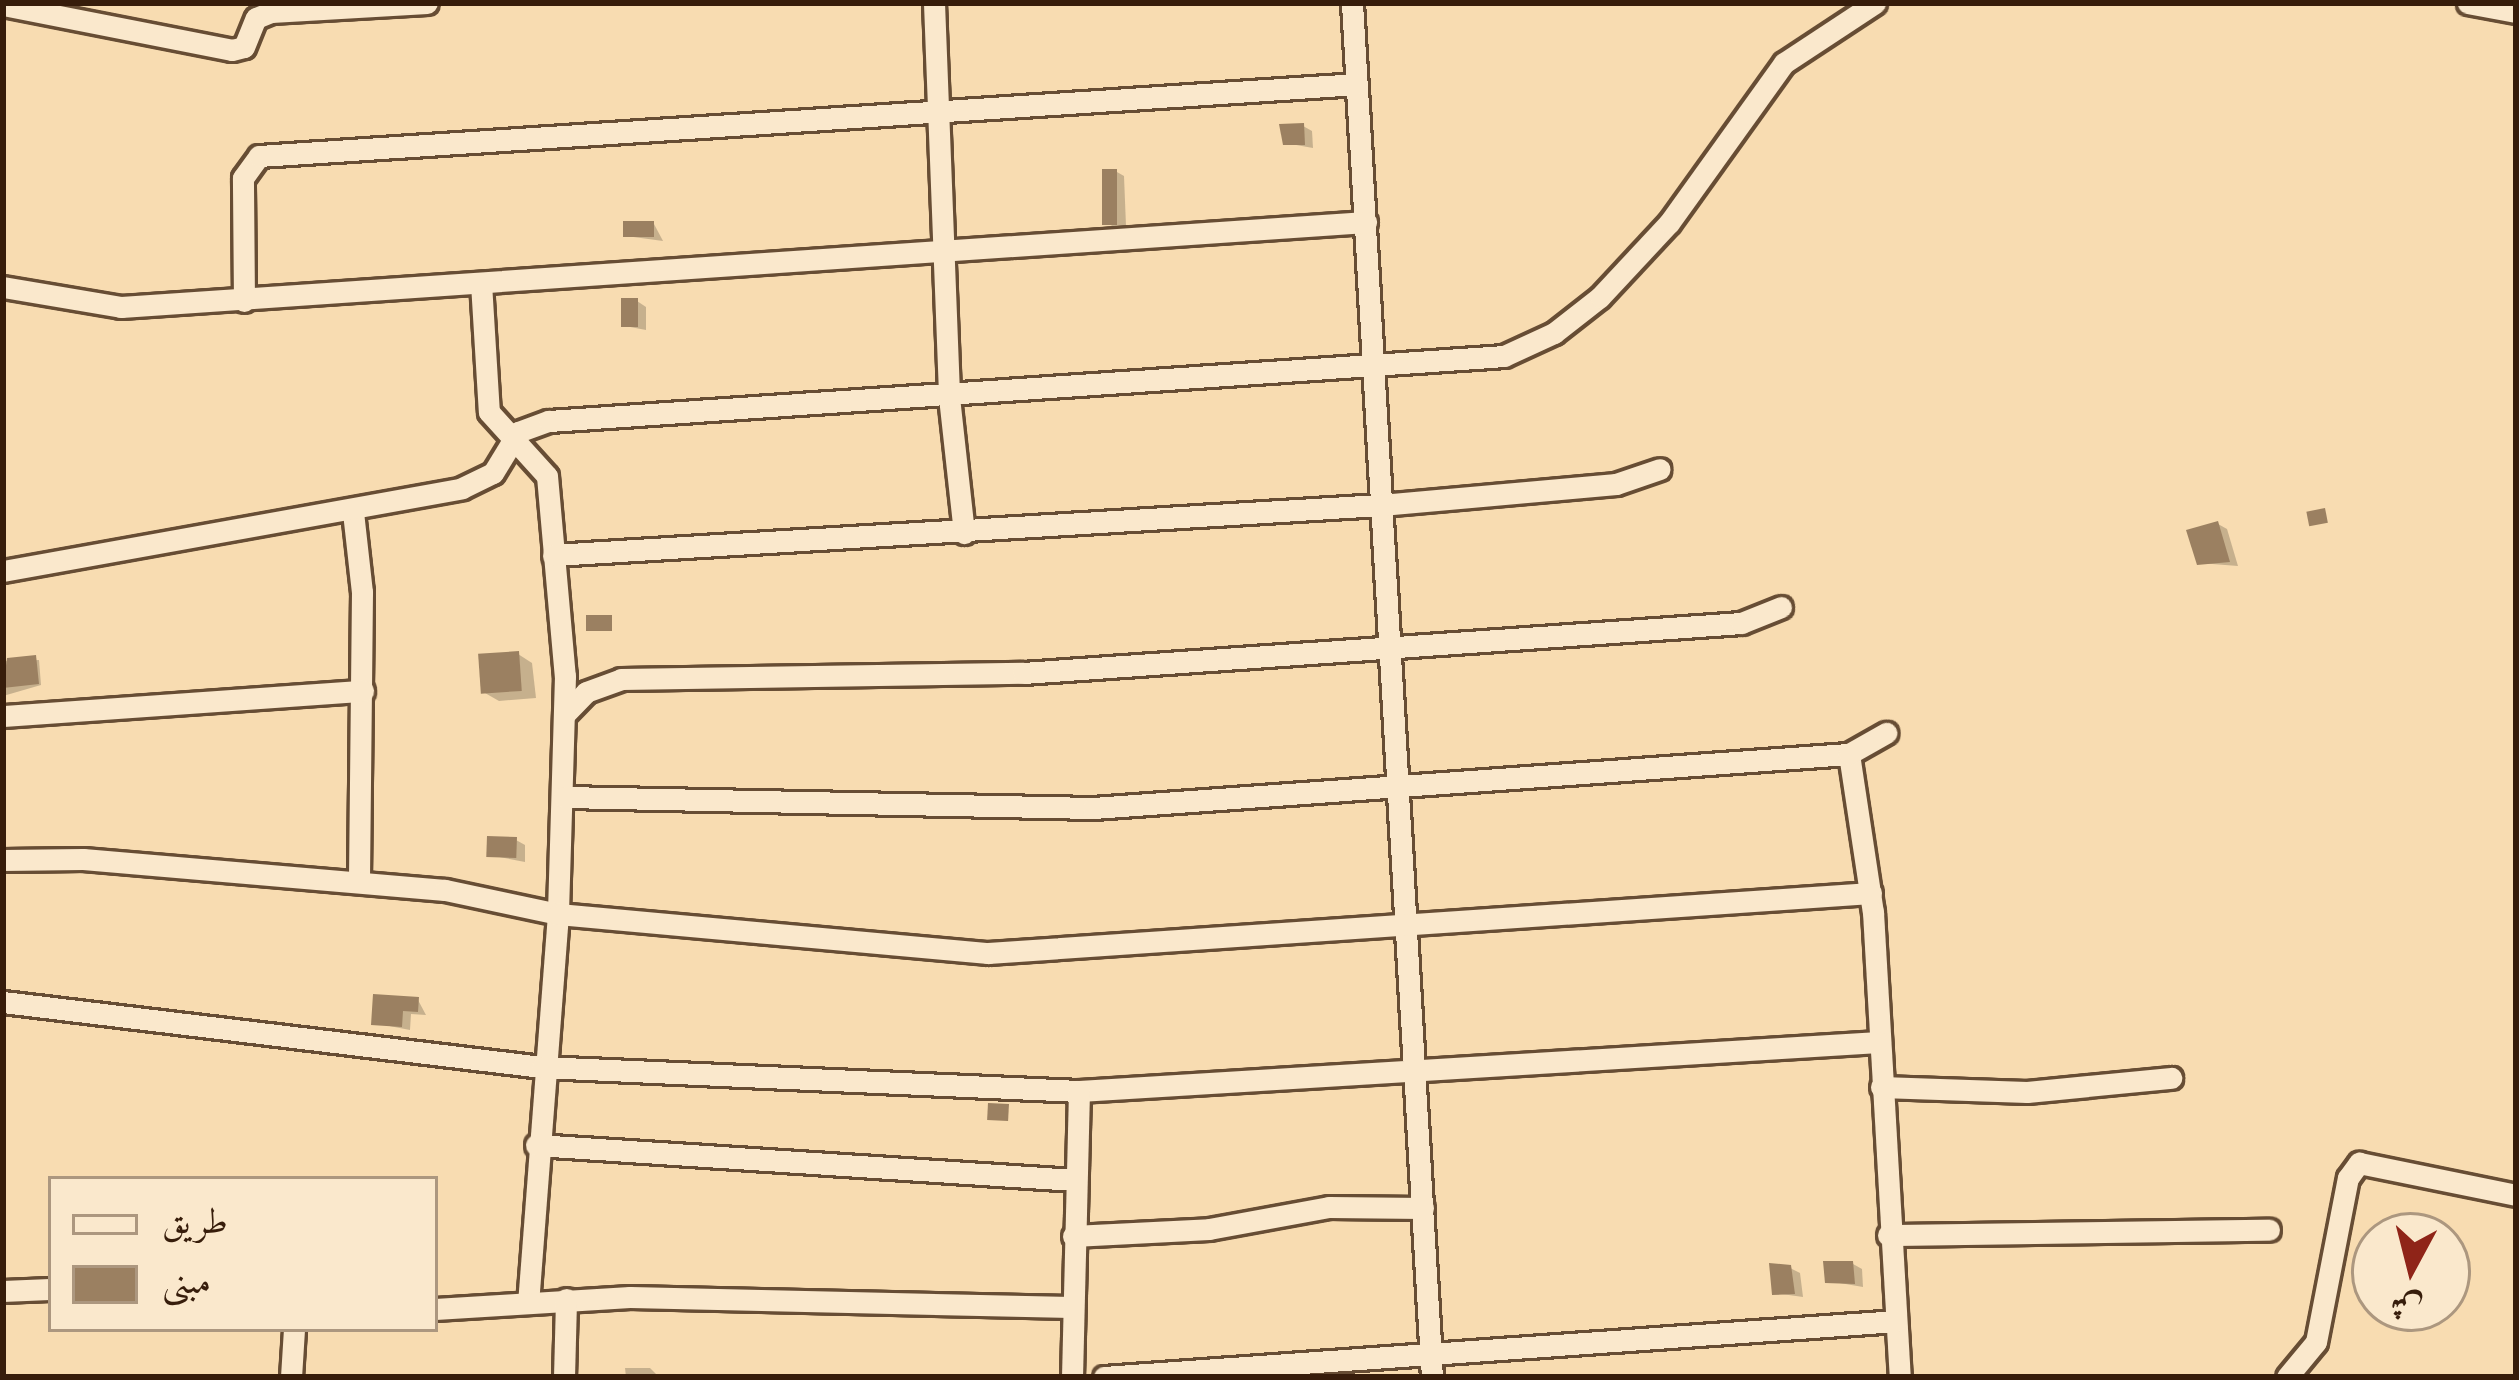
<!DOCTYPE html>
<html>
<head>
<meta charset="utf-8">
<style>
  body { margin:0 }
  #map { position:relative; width:2519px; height:1380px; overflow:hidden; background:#f8dcb1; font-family:Vollkorn,Amiri,serif }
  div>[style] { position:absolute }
  .shadow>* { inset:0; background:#0003 }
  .building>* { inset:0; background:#9b8061; transform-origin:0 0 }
  .roads { filter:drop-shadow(3px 0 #674d34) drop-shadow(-3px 0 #674d34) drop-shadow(0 3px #674d34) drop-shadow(0 -3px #674d34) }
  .minor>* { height:21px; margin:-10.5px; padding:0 10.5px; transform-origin:10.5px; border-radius:10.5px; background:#fae8cc }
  span { translate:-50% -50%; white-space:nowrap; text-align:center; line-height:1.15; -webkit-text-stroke:12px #fae8cc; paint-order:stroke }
  .frame { position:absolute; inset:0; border:6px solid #371d0b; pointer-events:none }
  .legend { position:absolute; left:48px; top:1176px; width:390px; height:156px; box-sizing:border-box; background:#fae8cc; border:3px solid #ac977f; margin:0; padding:15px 21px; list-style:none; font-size:36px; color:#371d0b }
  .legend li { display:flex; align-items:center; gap:24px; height:60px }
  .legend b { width:60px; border:3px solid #ac977f }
  .north { position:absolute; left:2351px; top:1212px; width:120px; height:120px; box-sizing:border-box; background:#fae8cc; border:3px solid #ac977f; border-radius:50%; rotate:187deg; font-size:33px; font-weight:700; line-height:48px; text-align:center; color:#371d0b }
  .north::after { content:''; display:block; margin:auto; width:42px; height:54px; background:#8f2418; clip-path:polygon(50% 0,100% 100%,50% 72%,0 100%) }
</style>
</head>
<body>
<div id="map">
  <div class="shadow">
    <i style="clip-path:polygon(1303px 126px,1312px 131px,1313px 148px,1285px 143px)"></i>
    <i style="clip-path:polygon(1117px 172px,1124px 176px,1126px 226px,1114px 227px,1107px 223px)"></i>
    <i style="clip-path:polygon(654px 224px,663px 241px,626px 236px)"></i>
    <i style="clip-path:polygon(637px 301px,646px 307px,646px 330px,625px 326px)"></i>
    <i style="clip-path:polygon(2218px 524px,2227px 529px,2238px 566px,2199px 563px)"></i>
    <i style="clip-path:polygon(518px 654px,532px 663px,536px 698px,499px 701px,485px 693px)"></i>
    <i style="clip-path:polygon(39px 660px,41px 685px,3px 696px,3px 661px)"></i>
    <i style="clip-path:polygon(516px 840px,525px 845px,525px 862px,489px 855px)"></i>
    <i style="clip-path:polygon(418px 1000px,426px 1015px,411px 1014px,410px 1030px,374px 1023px)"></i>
    <i style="clip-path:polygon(1853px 1264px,1862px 1269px,1863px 1287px,1828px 1281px)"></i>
    <i style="clip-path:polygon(1790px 1268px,1800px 1273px,1803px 1297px,1775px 1293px)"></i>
    <i style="clip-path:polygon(625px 1368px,650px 1368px,659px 1377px,626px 1377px)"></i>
  </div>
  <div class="building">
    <i style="clip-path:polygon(1304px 123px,1305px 145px,1283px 145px,1279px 124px)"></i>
    <i style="left:1102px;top:169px;width:15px;height:56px"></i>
    <i style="left:623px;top:221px;width:31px;height:16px"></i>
    <i style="left:638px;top:298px;width:29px;height:17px;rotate:90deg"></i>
    <i style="left:2325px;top:508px;width:15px;height:19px;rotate:79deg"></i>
    <i style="clip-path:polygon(2218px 521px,2230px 562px,2197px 565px,2186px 530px)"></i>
    <i style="left:586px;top:615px;width:26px;height:16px"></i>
    <i style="left:519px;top:651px;width:40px;height:41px;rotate:86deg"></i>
    <i style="clip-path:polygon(36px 655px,39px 684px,3px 688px,7px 658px)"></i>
    <i style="left:487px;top:836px;width:30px;height:21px;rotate:2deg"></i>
    <i style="clip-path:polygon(373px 994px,419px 997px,418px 1012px,403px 1011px,402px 1027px,371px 1025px)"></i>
    <i style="left:988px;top:1103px;width:21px;height:17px;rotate:3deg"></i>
    <i style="clip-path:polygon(1823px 1261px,1853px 1261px,1855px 1284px,1825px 1283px)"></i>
    <i style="clip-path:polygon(1769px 1263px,1791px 1265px,1795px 1294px,1772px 1295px)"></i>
  </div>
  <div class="roads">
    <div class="minor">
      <i style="left:934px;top:3px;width:394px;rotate:87.8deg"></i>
      <i style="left:949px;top:397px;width:137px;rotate:83.7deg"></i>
      <i style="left:1352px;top:3px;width:1376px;rotate:86.67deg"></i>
      <i style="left:2468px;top:3px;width:49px;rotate:10.6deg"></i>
      <i style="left:3px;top:5px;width:233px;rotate:11.1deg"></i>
      <i style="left:232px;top:50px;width:12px;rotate:-14deg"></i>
      <i style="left:244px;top:47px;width:31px;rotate:-68deg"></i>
      <i style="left:256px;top:18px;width:16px;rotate:-22deg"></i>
      <i style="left:271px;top:12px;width:156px;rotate:-3.3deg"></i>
      <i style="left:481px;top:283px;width:129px;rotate:86.5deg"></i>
      <i style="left:489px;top:412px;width:86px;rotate:47.8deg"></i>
      <i style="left:547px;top:476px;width:201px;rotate:84.9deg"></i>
      <i style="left:565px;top:676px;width:238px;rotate:91.7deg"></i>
      <i style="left:558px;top:914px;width:388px;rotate:94.4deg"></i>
      <i style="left:3px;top:287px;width:120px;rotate:9.6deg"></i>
      <i style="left:121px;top:307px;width:1248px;rotate:-3.91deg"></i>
      <i style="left:244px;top:301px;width:123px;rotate:-90.5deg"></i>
      <i style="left:243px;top:178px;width:27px;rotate:-54deg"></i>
      <i style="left:259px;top:156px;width:1100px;rotate:-3.75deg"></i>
      <i style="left:353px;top:512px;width:81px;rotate:83.6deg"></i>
      <i style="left:362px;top:592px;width:290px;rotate:90.6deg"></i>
      <i style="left:553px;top:555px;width:830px;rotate:-3.46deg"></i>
      <i style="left:1381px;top:505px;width:236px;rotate:-5.1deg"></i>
      <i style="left:1616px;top:484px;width:46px;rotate:-18.8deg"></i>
      <i style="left:3px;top:571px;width:466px;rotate:-10.2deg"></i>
      <i style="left:462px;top:488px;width:34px;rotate:-26deg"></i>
      <i style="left:493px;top:473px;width:48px;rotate:-58.6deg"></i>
      <i style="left:518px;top:432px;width:33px;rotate:-20deg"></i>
      <i style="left:549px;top:421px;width:957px;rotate:-3.89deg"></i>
      <i style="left:1504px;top:356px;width:55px;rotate:-24.7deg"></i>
      <i style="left:1554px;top:333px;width:58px;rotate:-38deg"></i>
      <i style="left:1600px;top:297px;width:101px;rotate:-47deg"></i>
      <i style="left:1669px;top:223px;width:197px;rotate:-54.3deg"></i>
      <i style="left:1784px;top:63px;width:109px;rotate:-33.4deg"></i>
      <i style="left:566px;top:713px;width:29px;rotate:-46deg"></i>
      <i style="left:586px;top:692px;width:37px;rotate:-20deg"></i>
      <i style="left:621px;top:679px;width:402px;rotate:-0.9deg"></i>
      <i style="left:1023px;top:673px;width:720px;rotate:-3.98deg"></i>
      <i style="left:1741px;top:623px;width:43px;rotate:-21.8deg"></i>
      <i style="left:3px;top:716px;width:361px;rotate:-4deg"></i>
      <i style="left:1849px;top:754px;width:160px;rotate:81.4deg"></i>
      <i style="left:1873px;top:912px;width:466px;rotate:86.7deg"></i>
      <i style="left:564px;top:797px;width:529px;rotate:1.19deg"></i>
      <i style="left:1093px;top:808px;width:758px;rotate:-4.09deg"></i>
      <i style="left:1849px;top:754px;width:43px;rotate:-29.6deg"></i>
      <i style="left:3px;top:860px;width:80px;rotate:-0.7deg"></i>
      <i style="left:83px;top:859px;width:363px;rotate:4.9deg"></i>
      <i style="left:445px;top:890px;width:116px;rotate:12deg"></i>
      <i style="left:558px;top:914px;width:432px;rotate:5.2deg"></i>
      <i style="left:988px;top:953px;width:885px;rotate:-3.89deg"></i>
      <i style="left:3px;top:1002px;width:543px;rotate:6.88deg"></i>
      <i style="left:542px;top:1067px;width:538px;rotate:2.56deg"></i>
      <i style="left:1079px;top:1091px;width:801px;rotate:-3.5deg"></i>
      <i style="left:1881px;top:1087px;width:146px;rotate:2deg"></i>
      <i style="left:2027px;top:1092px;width:145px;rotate:-5.6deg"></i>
      <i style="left:536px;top:1145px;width:540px;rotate:3.72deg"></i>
      <i style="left:1888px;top:1235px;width:381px;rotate:-0.8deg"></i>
      <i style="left:1073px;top:1236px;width:136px;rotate:-2.9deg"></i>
      <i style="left:1209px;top:1229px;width:122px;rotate:-10.4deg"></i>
      <i style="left:1329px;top:1207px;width:94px;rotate:0.6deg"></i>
      <i style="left:3px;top:1291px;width:48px;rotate:-2.4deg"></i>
      <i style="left:435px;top:1309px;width:195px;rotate:-3.5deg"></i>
      <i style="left:630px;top:1297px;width:441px;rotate:1.3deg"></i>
      <i style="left:291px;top:1377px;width:48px;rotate:-86.4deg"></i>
      <i style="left:564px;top:1377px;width:78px;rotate:-88.5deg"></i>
      <i style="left:1072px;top:1377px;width:286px;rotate:-88.6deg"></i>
      <i style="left:1104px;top:1377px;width:794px;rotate:-4.04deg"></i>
      <i style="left:2287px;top:1377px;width:45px;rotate:-50.4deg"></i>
      <i style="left:2316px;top:1342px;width:167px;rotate:-79deg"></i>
      <i style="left:2348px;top:1178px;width:19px;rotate:-54deg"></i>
      <i style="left:2359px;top:1163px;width:160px;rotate:11.5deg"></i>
    </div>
  </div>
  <div class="frame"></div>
  <ul class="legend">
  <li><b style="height:15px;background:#fae8cc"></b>طريق</li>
  <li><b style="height:33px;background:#9b8061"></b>مبنى</li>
  </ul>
  <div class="north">ش</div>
</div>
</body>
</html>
